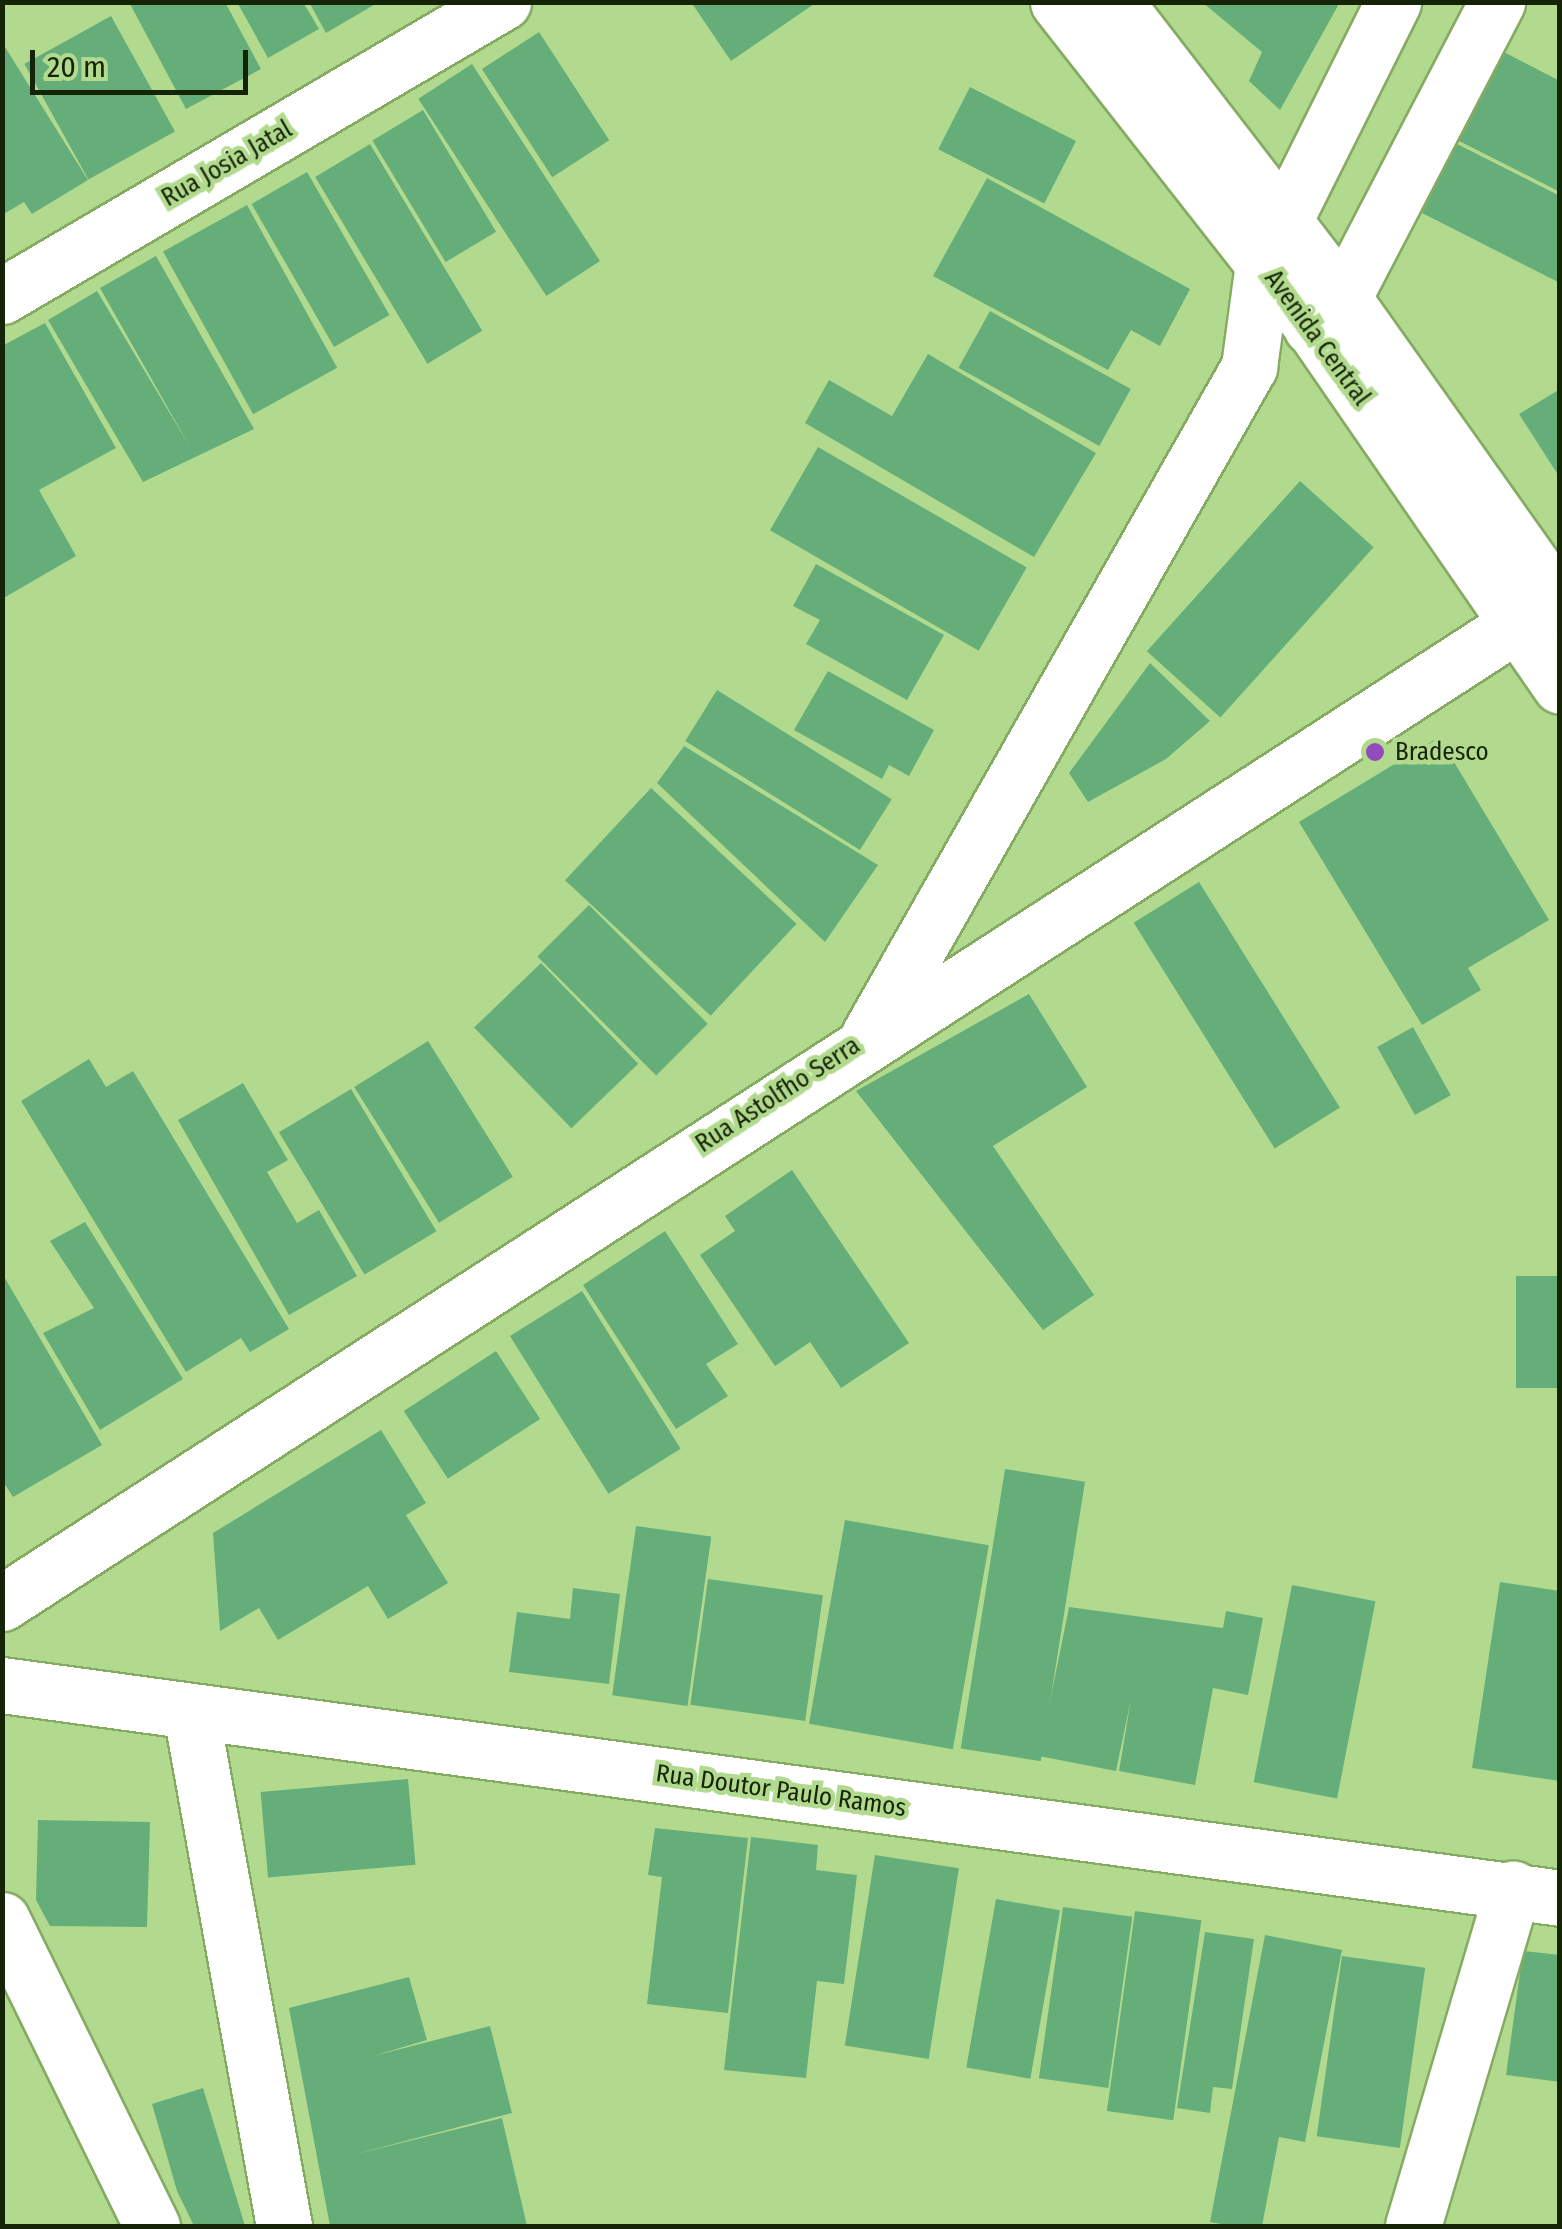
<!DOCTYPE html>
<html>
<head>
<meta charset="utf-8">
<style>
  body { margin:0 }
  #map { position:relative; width:1562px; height:2229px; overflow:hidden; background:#b2da8f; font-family:"Fira Sans Condensed",sans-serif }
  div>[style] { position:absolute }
  .building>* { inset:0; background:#66ae79; transform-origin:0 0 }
  .roads { filter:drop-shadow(2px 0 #85ab63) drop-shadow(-2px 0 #85ab63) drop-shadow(0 2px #85ab63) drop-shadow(0 -2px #85ab63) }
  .street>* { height:55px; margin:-27.5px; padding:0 27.5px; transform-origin:27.5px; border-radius:27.5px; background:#fff }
  .secondary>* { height:55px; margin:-27.5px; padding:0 27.5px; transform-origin:27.5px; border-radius:27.5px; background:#fff }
  .primary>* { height:55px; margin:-27.5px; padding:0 27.5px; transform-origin:27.5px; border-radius:27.5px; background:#fff }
  .dots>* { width:28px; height:28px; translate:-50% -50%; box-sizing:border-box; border:5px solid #b2da8f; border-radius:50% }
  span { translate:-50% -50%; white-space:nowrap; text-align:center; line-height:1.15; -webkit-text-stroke:9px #b2da8f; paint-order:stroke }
  .street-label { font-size:25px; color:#152406 }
  .poi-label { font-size:25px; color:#152406 }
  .left { translate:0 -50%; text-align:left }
  .frame { position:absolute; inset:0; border:5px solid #152406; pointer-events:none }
  .scale { position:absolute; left:30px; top:50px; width:218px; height:45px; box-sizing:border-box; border:5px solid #152406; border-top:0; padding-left:12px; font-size:30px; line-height:35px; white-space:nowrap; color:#152406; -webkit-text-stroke:8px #b2da8f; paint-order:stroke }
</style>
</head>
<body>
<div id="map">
  <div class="building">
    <i style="clip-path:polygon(129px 2px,225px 2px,261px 69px,186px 109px)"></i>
    <i style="clip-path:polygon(237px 2px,303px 2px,319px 29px,268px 58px)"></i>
    <i style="clip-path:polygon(309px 2px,379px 2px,326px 33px)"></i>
    <i style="clip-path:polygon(691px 2px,817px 2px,731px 61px)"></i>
    <i style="clip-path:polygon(1202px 2px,1340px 2px,1280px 110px,1249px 81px,1262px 52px)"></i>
    <i style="left:111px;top:16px;width:132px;height:99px;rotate:61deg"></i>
    <i style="left:539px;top:32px;width:129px;height:68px;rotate:57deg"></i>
    <i style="clip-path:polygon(5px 47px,88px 180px,32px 214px,24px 202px,2px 215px)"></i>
    <i style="clip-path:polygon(1498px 49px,1560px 81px,1560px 192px,1453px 138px)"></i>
    <i style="left:472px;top:64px;width:235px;height:64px;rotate:57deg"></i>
    <i style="left:970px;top:87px;width:119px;height:70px;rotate:27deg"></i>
    <i style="left:423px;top:110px;width:142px;height:59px;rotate:59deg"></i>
    <i style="left:370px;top:144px;width:218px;height:64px;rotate:59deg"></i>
    <i style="clip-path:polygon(1457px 144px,1560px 196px,1560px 283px,1422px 213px)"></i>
    <i style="left:307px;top:172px;width:165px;height:64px;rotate:60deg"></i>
    <i style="clip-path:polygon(987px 178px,1190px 289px,1160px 346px,1131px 330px,1108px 370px,933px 276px)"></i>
    <i style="left:247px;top:205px;width:186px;height:96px;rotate:61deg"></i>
    <i style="clip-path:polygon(156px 256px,254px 429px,143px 482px,48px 320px,97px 291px,190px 447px,100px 288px)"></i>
    <i style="left:990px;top:311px;width:161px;height:65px;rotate:29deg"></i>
    <i style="clip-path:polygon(45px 323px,116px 448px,39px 490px,76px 556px,2px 599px,2px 346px)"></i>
    <i style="clip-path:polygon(928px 354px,1096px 453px,1034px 557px,805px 423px,829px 380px,892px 416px)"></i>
    <i style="clip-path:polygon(1560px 389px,1560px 478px,1519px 414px)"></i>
    <i style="left:818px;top:447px;width:241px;height:96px;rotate:30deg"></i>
    <i style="left:1300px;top:481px;width:99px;height:229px;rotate:42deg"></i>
    <i style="clip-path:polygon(816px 564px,944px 635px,907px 700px,806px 644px,820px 620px,793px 606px)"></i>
    <i style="clip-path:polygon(1150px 663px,1210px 721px,1166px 759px,1088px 802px,1069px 773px)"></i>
    <i style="clip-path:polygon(828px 671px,934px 730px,909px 776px,889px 765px,882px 779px,794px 730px)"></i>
    <i style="left:717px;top:690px;width:206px;height:60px;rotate:32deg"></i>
    <i style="clip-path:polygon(1439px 737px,1549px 920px,1468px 968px,1481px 990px,1422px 1025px,1299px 822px)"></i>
    <i style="clip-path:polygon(684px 746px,878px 865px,825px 942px,657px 783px)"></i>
    <i style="left:651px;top:788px;width:199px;height:126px;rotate:43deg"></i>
    <i style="left:1199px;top:882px;width:266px;height:77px;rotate:58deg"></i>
    <i style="left:589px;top:905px;width:168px;height:73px;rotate:45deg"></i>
    <i style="left:541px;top:963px;width:140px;height:93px;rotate:46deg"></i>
    <i style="clip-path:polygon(1029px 994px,1087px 1087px,993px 1146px,1094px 1295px,1043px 1330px,856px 1091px)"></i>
    <i style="left:1413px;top:1027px;width:78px;height:41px;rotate:61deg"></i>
    <i style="left:428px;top:1041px;width:160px;height:87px;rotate:58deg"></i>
    <i style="clip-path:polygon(89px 1059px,106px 1087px,133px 1071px,289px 1329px,250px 1352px,241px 1338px,186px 1372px,21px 1101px)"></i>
    <i style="clip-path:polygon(243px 1083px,288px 1160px,267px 1172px,297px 1223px,319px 1210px,357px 1276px,289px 1315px,178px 1120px)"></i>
    <i style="left:351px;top:1089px;width:166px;height:84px;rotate:59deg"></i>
    <i style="clip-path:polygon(792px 1170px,909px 1343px,841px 1388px,810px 1342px,775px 1366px,700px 1255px,735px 1231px,725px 1216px)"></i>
    <i style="clip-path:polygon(85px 1222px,183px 1379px,100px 1430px,43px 1333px,94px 1308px,50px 1241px)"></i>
    <i style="clip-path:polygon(665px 1231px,738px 1344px,706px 1364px,728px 1396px,676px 1429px,583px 1285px)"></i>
    <i style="clip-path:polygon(2px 1273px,102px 1445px,13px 1497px,2px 1480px)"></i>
    <i style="left:1560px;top:1276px;width:112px;height:44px;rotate:90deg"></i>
    <i style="left:582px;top:1291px;width:186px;height:85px;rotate:58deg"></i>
    <i style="left:496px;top:1351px;width:81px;height:110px;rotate:57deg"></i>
    <i style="clip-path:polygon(381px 1430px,426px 1503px,406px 1515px,448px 1583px,388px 1619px,368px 1586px,278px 1640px,259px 1608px,220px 1631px,213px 1533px)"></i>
    <i style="left:1005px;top:1469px;width:81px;height:283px;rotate:9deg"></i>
    <i style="left:845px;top:1520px;width:146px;height:207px;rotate:10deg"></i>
    <i style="left:636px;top:1526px;width:76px;height:171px;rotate:8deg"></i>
    <i style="left:708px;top:1579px;width:116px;height:127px;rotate:8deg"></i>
    <i style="clip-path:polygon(1500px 1582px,1560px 1591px,1560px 1781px,1472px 1768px)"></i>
    <i style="left:1292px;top:1585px;width:85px;height:201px;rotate:11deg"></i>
    <i style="clip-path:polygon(573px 1588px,620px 1594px,609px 1684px,509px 1672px,517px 1612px,570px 1619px)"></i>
    <i style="clip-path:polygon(1069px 1607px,1223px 1628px,1226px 1611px,1263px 1618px,1248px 1695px,1213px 1688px,1195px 1785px,1119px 1771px,1131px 1699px,1116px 1771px,1039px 1756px)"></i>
    <i style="left:408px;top:1779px;width:86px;height:148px;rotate:85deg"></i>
    <i style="clip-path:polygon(38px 1820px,150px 1822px,147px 1927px,50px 1926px,36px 1900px)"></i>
    <i style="clip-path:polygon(655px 1828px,748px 1838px,728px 2013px,647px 2004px,662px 1877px,648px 1875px)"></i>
    <i style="clip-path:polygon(751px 1837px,818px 1845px,816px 1870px,857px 1875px,844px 1984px,817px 1981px,806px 2078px,724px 2070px)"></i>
    <i style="left:875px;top:1855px;width:85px;height:193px;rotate:9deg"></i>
    <i style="left:996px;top:1899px;width:65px;height:171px;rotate:10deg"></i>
    <i style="left:1063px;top:1907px;width:70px;height:173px;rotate:8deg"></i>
    <i style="left:1135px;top:1911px;width:67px;height:202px;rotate:8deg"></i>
    <i style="clip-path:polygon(1205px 1932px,1254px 1939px,1232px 2089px,1213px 2087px,1210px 2113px,1177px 2108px)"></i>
    <i style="clip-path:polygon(1265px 1935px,1342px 1950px,1305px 2142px,1279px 2137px,1262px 2226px,1233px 2226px,1210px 2222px)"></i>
    <i style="clip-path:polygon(1523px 1951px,1560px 1955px,1560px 2082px,1506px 2075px)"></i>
    <i style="left:1342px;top:1956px;width:84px;height:182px;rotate:8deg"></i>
    <i style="clip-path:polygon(409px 1977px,427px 2040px,373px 2056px,490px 2026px,512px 2113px,352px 2155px,502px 2118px,527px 2226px,330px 2226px,289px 2008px)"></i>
    <i style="clip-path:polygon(203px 2088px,245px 2226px,194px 2226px,177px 2191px,152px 2104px)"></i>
  </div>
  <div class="roads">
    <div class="street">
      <i style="left:2px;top:296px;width:581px;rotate:-30.41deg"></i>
      <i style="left:1311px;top:327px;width:43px;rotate:-42.2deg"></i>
      <i style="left:1343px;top:298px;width:334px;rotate:-62.5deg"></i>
      <i style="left:869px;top:1035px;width:769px;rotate:-60.37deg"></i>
      <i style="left:1249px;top:367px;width:105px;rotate:-82.3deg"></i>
      <i style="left:1263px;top:263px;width:292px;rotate:-63.5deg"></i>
      <i style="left:2px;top:1685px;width:1572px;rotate:7.78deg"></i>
      <i style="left:191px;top:1713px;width:521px;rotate:79.72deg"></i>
      <i style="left:2px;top:1920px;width:341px;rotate:63.9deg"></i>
      <i style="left:1413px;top:2226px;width:352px;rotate:-73.5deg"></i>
    </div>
    <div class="secondary">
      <i style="left:2px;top:1603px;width:1850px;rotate:-32.87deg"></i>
    </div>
    <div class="primary">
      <i style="left:1058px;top:2px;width:412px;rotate:51.9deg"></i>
      <i style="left:1312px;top:326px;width:437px;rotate:55.4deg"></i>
      <i style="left:1115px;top:2px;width:374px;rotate:52.4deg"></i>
      <i style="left:1343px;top:298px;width:375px;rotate:54.7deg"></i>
    </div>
  </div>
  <div class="dots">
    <i style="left:1375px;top:752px;background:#934abd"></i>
  </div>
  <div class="street-label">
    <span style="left:227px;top:164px;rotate:-30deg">Rua Josia Jatal</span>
    <span style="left:1317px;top:338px;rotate:54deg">Avenida Central</span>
    <span style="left:778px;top:1095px;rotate:-33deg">Rua Astolfho Serra</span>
    <span style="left:781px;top:1791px;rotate:8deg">Rua Doutor Paulo Ramos</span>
  </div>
  <div class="poi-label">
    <span class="left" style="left:1395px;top:752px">Bradesco</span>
  </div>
  <div class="frame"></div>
  <div class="scale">20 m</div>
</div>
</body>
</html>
